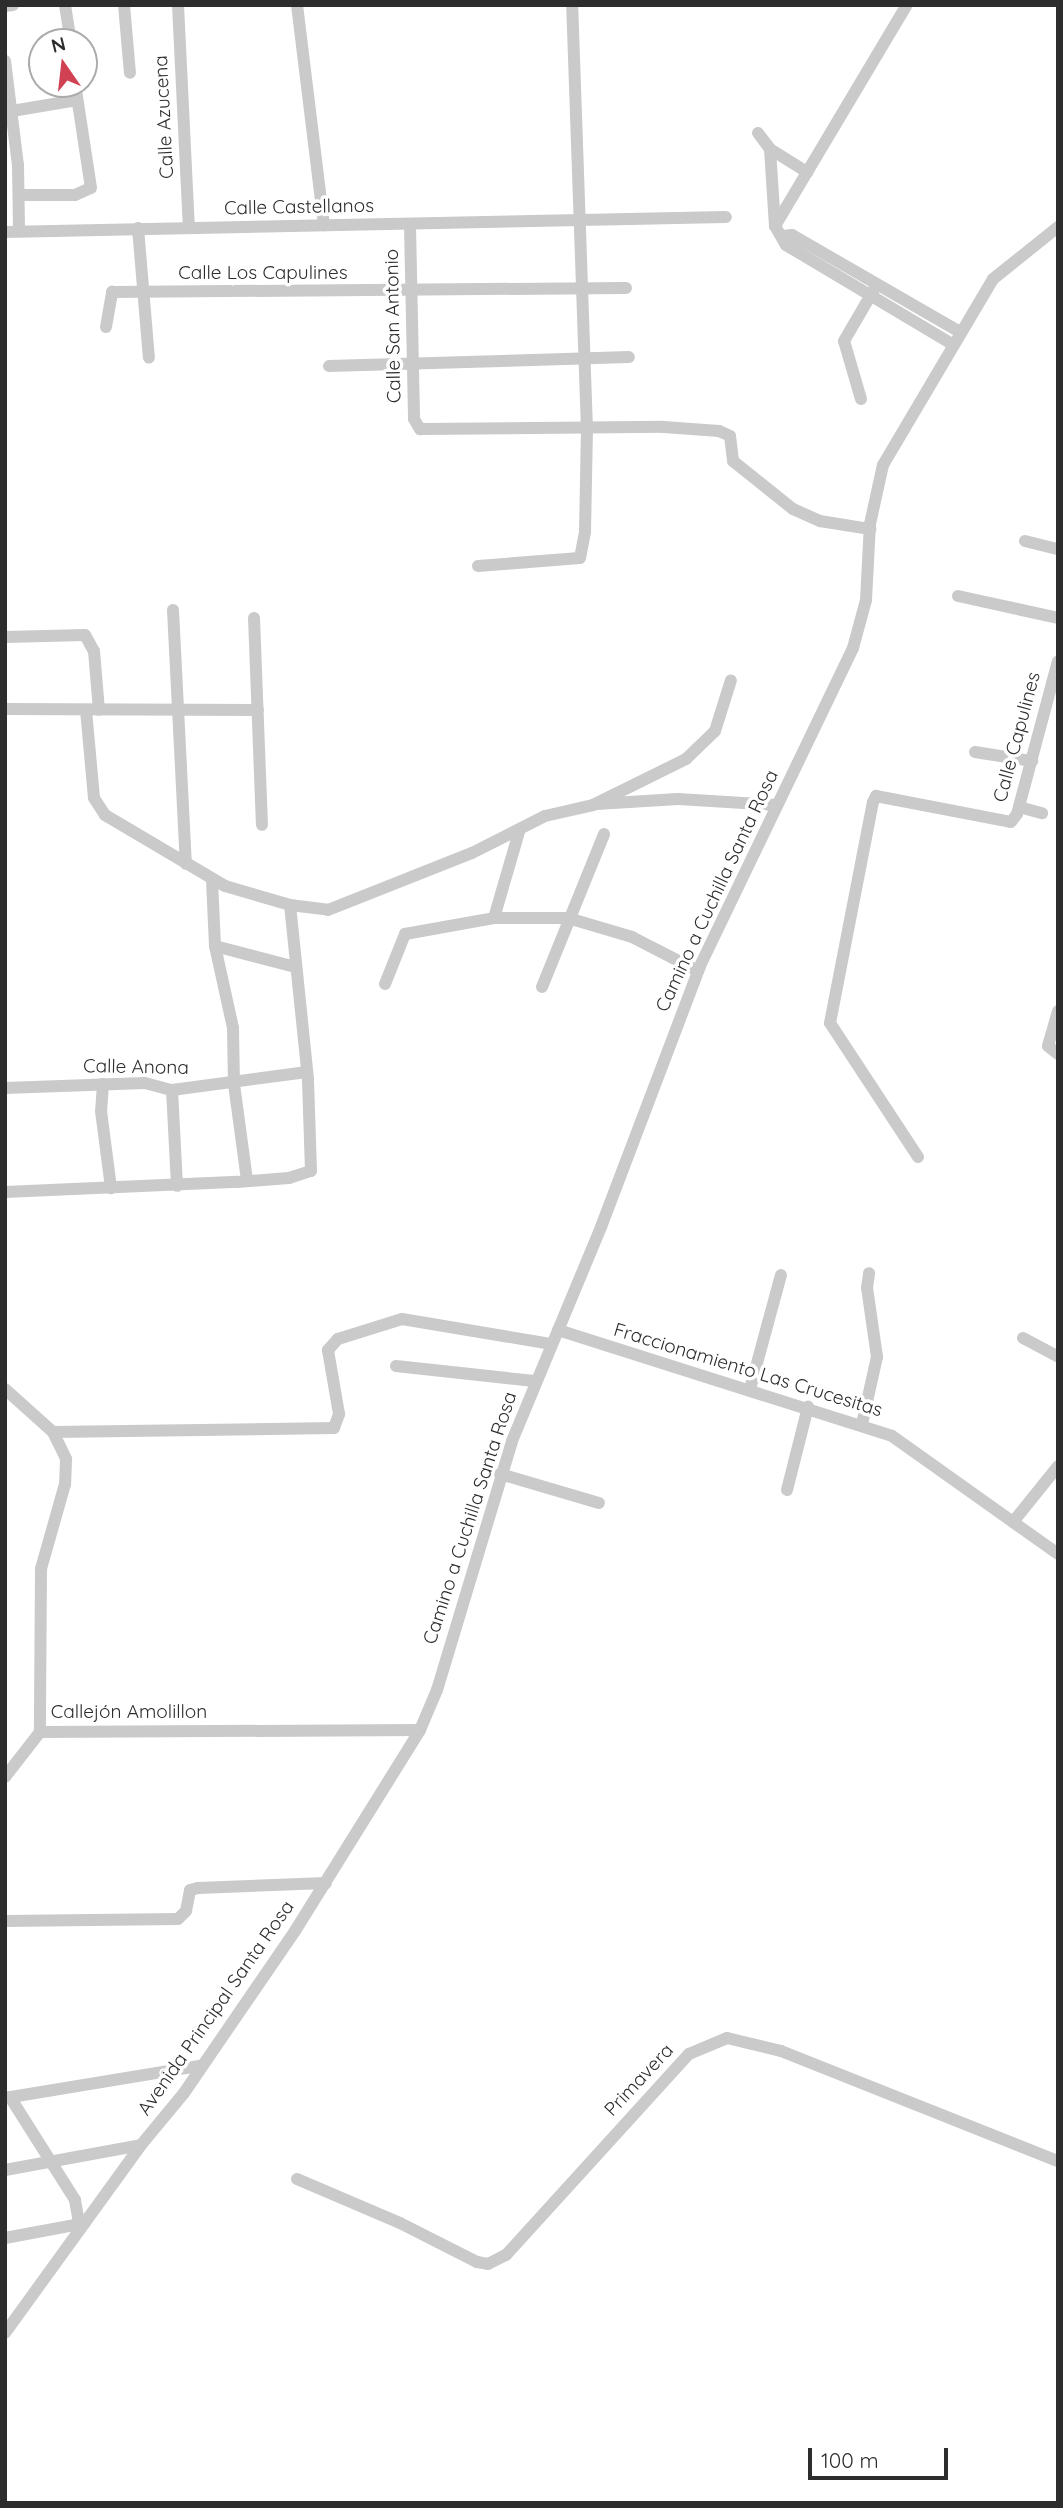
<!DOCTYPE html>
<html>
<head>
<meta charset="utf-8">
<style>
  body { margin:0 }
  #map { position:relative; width:1063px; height:2508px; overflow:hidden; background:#fff; font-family:Quicksand,sans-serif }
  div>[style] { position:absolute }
  .minor>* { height:12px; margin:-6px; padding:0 6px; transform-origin:6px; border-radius:6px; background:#cacaca }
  span { translate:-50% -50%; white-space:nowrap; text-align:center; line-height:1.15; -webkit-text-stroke:7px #fff; paint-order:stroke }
  .street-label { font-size:19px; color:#2d2d2d }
  .frame { position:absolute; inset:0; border:7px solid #2d2d2d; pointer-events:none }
  .north { position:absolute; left:28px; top:28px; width:70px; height:70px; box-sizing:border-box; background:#fff; border:2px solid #ababab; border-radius:50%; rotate:346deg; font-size:19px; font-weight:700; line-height:28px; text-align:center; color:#2d2d2d }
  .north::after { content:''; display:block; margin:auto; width:24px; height:32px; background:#d04253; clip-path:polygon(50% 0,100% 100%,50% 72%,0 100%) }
  .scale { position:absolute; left:808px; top:2448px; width:140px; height:32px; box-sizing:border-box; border:4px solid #2d2d2d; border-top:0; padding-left:9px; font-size:21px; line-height:24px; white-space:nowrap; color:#2d2d2d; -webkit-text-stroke:5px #fff; paint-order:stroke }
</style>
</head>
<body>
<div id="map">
  <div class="minor">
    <i style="left:65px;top:5px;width:37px;rotate:81deg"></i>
    <i style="left:124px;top:5px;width:68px;rotate:85deg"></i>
    <i style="left:178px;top:5px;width:222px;rotate:87.2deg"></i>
    <i style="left:297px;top:5px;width:222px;rotate:83deg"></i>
    <i style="left:5px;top:6px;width:8px;rotate:-7deg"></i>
    <i style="left:5px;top:61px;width:105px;rotate:82.9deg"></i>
    <i style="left:18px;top:165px;width:66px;rotate:89.1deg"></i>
    <i style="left:12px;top:111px;width:66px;rotate:-9.6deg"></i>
    <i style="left:758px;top:133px;width:20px;rotate:53deg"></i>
    <i style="left:770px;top:149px;width:44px;rotate:31.9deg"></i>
    <i style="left:770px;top:149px;width:77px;rotate:86.3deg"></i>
    <i style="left:775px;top:226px;width:22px;rotate:60deg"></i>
    <i style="left:786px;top:245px;width:193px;rotate:30.8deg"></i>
    <i style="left:20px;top:195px;width:55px"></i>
    <i style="left:75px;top:195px;width:17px;rotate:-24deg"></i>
    <i style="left:91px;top:188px;width:105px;rotate:-98.7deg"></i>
    <i style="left:410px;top:225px;width:194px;rotate:88.8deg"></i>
    <i style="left:414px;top:419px;width:12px;rotate:59deg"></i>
    <i style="left:420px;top:429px;width:244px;rotate:-0.5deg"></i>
    <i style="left:664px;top:427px;width:55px;rotate:4.2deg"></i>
    <i style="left:719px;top:431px;width:12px;rotate:24deg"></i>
    <i style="left:730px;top:436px;width:25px;rotate:83deg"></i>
    <i style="left:733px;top:461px;width:77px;rotate:38.7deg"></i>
    <i style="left:793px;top:509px;width:30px;rotate:24deg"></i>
    <i style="left:820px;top:521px;width:51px;rotate:9.1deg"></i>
    <i style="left:775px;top:226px;width:257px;rotate:-59.2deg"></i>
    <i style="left:138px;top:228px;width:130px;rotate:85.2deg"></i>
    <i style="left:5px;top:232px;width:721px;rotate:-1.19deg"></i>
    <i style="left:783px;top:236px;width:9px;rotate:-6deg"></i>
    <i style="left:792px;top:235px;width:194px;rotate:30deg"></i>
    <i style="left:106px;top:327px;width:36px;rotate:-80deg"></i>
    <i style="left:112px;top:292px;width:514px;rotate:-0.45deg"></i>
    <i style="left:329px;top:366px;width:300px;rotate:-1.7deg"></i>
    <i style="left:861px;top:399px;width:60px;rotate:-106.3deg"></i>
    <i style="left:844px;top:341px;width:61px;rotate:-59.7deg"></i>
    <i style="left:1025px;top:541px;width:34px;rotate:14deg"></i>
    <i style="left:478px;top:566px;width:102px;rotate:-4.5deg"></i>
    <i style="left:580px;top:558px;width:26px;rotate:-79deg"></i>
    <i style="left:585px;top:532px;width:102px;rotate:-88.9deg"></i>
    <i style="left:587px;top:430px;width:425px;rotate:-92deg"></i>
    <i style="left:958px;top:596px;width:102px;rotate:12.4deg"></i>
    <i style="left:173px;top:610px;width:254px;rotate:87.1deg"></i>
    <i style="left:254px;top:618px;width:207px;rotate:87.8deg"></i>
    <i style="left:5px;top:637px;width:80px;rotate:-1.4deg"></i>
    <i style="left:85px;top:635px;width:18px;rotate:61deg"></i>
    <i style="left:94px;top:651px;width:59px;rotate:85.2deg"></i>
    <i style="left:5px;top:709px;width:253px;rotate:0.2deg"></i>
    <i style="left:86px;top:710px;width:88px;rotate:84.8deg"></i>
    <i style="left:94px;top:798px;width:20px;rotate:57deg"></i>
    <i style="left:105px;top:815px;width:139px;rotate:30.6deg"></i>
    <i style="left:225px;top:886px;width:68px;rotate:16.3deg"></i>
    <i style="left:290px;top:905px;width:38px;rotate:7deg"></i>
    <i style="left:328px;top:910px;width:155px;rotate:-21.6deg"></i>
    <i style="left:472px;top:853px;width:82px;rotate:-26.9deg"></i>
    <i style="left:545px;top:816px;width:49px;rotate:-12.9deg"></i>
    <i style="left:593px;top:805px;width:104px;rotate:-26.3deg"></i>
    <i style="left:686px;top:759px;width:40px;rotate:-44deg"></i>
    <i style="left:715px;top:731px;width:53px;rotate:-72.6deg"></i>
    <i style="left:975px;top:752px;width:58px;rotate:9deg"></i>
    <i style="left:597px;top:804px;width:81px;rotate:-3.5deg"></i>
    <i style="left:678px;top:799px;width:99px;rotate:3.5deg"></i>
    <i style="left:1019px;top:807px;width:24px;rotate:15deg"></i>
    <i style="left:212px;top:880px;width:66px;rotate:87.4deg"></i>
    <i style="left:215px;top:946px;width:84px;rotate:77.6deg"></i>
    <i style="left:233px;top:1028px;width:56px;rotate:89deg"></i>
    <i style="left:234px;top:1084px;width:97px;rotate:82.3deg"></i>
    <i style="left:494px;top:918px;width:90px;rotate:-73.8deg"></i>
    <i style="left:215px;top:946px;width:83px;rotate:14.7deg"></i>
    <i style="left:385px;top:984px;width:54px;rotate:-68.2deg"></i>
    <i style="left:405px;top:934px;width:90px;rotate:-10.2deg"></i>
    <i style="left:494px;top:918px;width:74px"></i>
    <i style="left:568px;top:918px;width:67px;rotate:16.5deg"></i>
    <i style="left:632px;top:937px;width:74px;rotate:27.3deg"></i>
    <i style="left:542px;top:987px;width:165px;rotate:-67.9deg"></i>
    <i style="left:1058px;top:1011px;width:36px;rotate:106deg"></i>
    <i style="left:1048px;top:1046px;width:13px;rotate:39deg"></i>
    <i style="left:103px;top:1084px;width:27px;rotate:94deg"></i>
    <i style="left:101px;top:1111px;width:78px;rotate:82.6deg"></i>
    <i style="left:5px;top:1088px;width:140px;rotate:-2deg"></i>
    <i style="left:145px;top:1083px;width:28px;rotate:15deg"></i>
    <i style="left:172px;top:1090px;width:136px;rotate:-7.6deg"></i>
    <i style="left:172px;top:1090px;width:96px;rotate:87deg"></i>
    <i style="left:918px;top:1157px;width:160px;rotate:-123.3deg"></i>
    <i style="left:830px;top:1023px;width:225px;rotate:-79deg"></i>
    <i style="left:873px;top:802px;width:7px;rotate:-63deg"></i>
    <i style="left:876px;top:796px;width:137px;rotate:10.9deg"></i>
    <i style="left:1011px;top:822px;width:10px;rotate:-53deg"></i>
    <i style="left:1017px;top:814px;width:158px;rotate:-75deg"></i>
    <i style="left:5px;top:1192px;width:233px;rotate:-2.5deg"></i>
    <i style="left:238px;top:1182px;width:51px;rotate:-4.5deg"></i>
    <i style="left:289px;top:1178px;width:23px;rotate:-18deg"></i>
    <i style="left:311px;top:1171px;width:92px;rotate:-91.9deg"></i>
    <i style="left:308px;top:1079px;width:175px;rotate:-95.9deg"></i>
    <i style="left:558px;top:1330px;width:350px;rotate:17.6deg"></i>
    <i style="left:892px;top:1436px;width:204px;rotate:35.4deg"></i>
    <i style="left:1023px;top:1338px;width:40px;rotate:28deg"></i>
    <i style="left:396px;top:1366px;width:139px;rotate:6.2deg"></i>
    <i style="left:5px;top:1389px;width:64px;rotate:41.9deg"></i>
    <i style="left:53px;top:1432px;width:30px;rotate:64deg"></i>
    <i style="left:66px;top:1459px;width:25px;rotate:92deg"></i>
    <i style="left:65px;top:1484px;width:88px;rotate:105.8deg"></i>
    <i style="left:41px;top:1569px;width:163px;rotate:90.4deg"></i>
    <i style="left:750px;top:1389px;width:118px;rotate:-74.8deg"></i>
    <i style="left:862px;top:1424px;width:69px;rotate:-77.4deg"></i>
    <i style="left:877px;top:1357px;width:70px;rotate:-98.2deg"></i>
    <i style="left:867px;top:1288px;width:15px;rotate:-82deg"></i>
    <i style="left:53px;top:1432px;width:281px;rotate:-0.8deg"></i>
    <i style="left:334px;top:1428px;width:15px;rotate:-70deg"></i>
    <i style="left:339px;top:1414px;width:65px;rotate:-99.8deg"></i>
    <i style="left:328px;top:1350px;width:15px;rotate:-48deg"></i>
    <i style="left:338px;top:1339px;width:67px;rotate:-17.4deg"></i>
    <i style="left:402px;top:1319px;width:152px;rotate:9.5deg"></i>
    <i style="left:500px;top:1474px;width:103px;rotate:16.3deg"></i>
    <i style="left:787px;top:1490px;width:86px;rotate:-75.8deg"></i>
    <i style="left:1013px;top:1522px;width:72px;rotate:-51.2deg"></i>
    <i style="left:40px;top:1732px;width:380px;rotate:-0.3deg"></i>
    <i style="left:5px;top:1777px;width:57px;rotate:-52.1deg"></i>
    <i style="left:5px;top:1921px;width:173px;rotate:-0.7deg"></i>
    <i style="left:178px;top:1919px;width:11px;rotate:-45deg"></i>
    <i style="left:186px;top:1911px;width:21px;rotate:-79deg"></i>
    <i style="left:190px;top:1890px;width:8px;rotate:-14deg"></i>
    <i style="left:198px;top:1888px;width:128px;rotate:-2.2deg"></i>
    <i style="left:10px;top:2097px;width:122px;rotate:57.7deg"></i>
    <i style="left:75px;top:2200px;width:23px;rotate:80deg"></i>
    <i style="left:5px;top:2098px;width:197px;rotate:-9.4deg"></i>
    <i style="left:5px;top:2170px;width:138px;rotate:-10.4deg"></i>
    <i style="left:297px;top:2179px;width:112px;rotate:23.1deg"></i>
    <i style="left:400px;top:2223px;width:86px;rotate:26.9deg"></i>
    <i style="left:477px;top:2262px;width:11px;rotate:10deg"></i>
    <i style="left:488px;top:2264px;width:20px;rotate:-27deg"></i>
    <i style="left:506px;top:2255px;width:272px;rotate:-47.7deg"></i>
    <i style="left:689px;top:2054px;width:41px;rotate:-22.8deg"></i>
    <i style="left:727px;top:2038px;width:56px;rotate:13.5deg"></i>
    <i style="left:781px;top:2051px;width:298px;rotate:21.7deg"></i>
    <i style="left:5px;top:2238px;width:81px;rotate:-10.6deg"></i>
    <i style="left:5px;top:2333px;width:232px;rotate:-54.1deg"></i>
    <i style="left:141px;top:2145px;width:67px;rotate:-50.4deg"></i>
    <i style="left:184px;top:2093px;width:196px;rotate:-55.6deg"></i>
    <i style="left:295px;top:1931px;width:237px;rotate:-58.1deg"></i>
    <i style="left:420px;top:1730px;width:43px;rotate:-67deg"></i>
    <i style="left:437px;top:1690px;width:260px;rotate:-73.2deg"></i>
    <i style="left:512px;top:1441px;width:232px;rotate:-67.4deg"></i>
    <i style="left:601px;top:1227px;width:279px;rotate:-69.2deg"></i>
    <i style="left:700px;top:966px;width:353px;rotate:-64.3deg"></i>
    <i style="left:853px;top:648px;width:50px;rotate:-74.8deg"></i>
    <i style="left:866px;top:600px;width:76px;rotate:-87deg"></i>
    <i style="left:870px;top:524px;width:60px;rotate:-77.6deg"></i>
    <i style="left:883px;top:465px;width:216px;rotate:-59.4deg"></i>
    <i style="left:993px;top:279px;width:83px;rotate:-38.7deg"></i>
  </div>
  <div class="street-label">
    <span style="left:164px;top:117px;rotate:-93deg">Calle Azucena</span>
    <span style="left:299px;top:207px;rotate:-1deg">Calle Castellanos</span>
    <span style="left:263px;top:273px">Calle Los Capulines</span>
    <span style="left:393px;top:326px;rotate:-91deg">Calle San Antonio</span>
    <span style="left:1017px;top:737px;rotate:-75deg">Calle Capulines</span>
    <span style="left:717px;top:891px;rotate:-65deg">Camino a Cuchilla Santa Rosa</span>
    <span style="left:136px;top:1067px;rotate:1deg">Calle Anona</span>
    <span style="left:748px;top:1370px;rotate:17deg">Fraccionamiento Las Crucesitas</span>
    <span style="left:470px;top:1518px;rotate:-72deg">Camino a Cuchilla Santa Rosa</span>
    <span style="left:129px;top:1712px">Callejón Amolillon</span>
    <span style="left:216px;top:2008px;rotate:-55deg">Avenida Principal Santa Rosa</span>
    <span style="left:639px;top:2080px;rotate:-47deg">Primavera</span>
  </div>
  <div class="frame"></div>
  <div class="north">N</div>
  <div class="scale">100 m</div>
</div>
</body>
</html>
